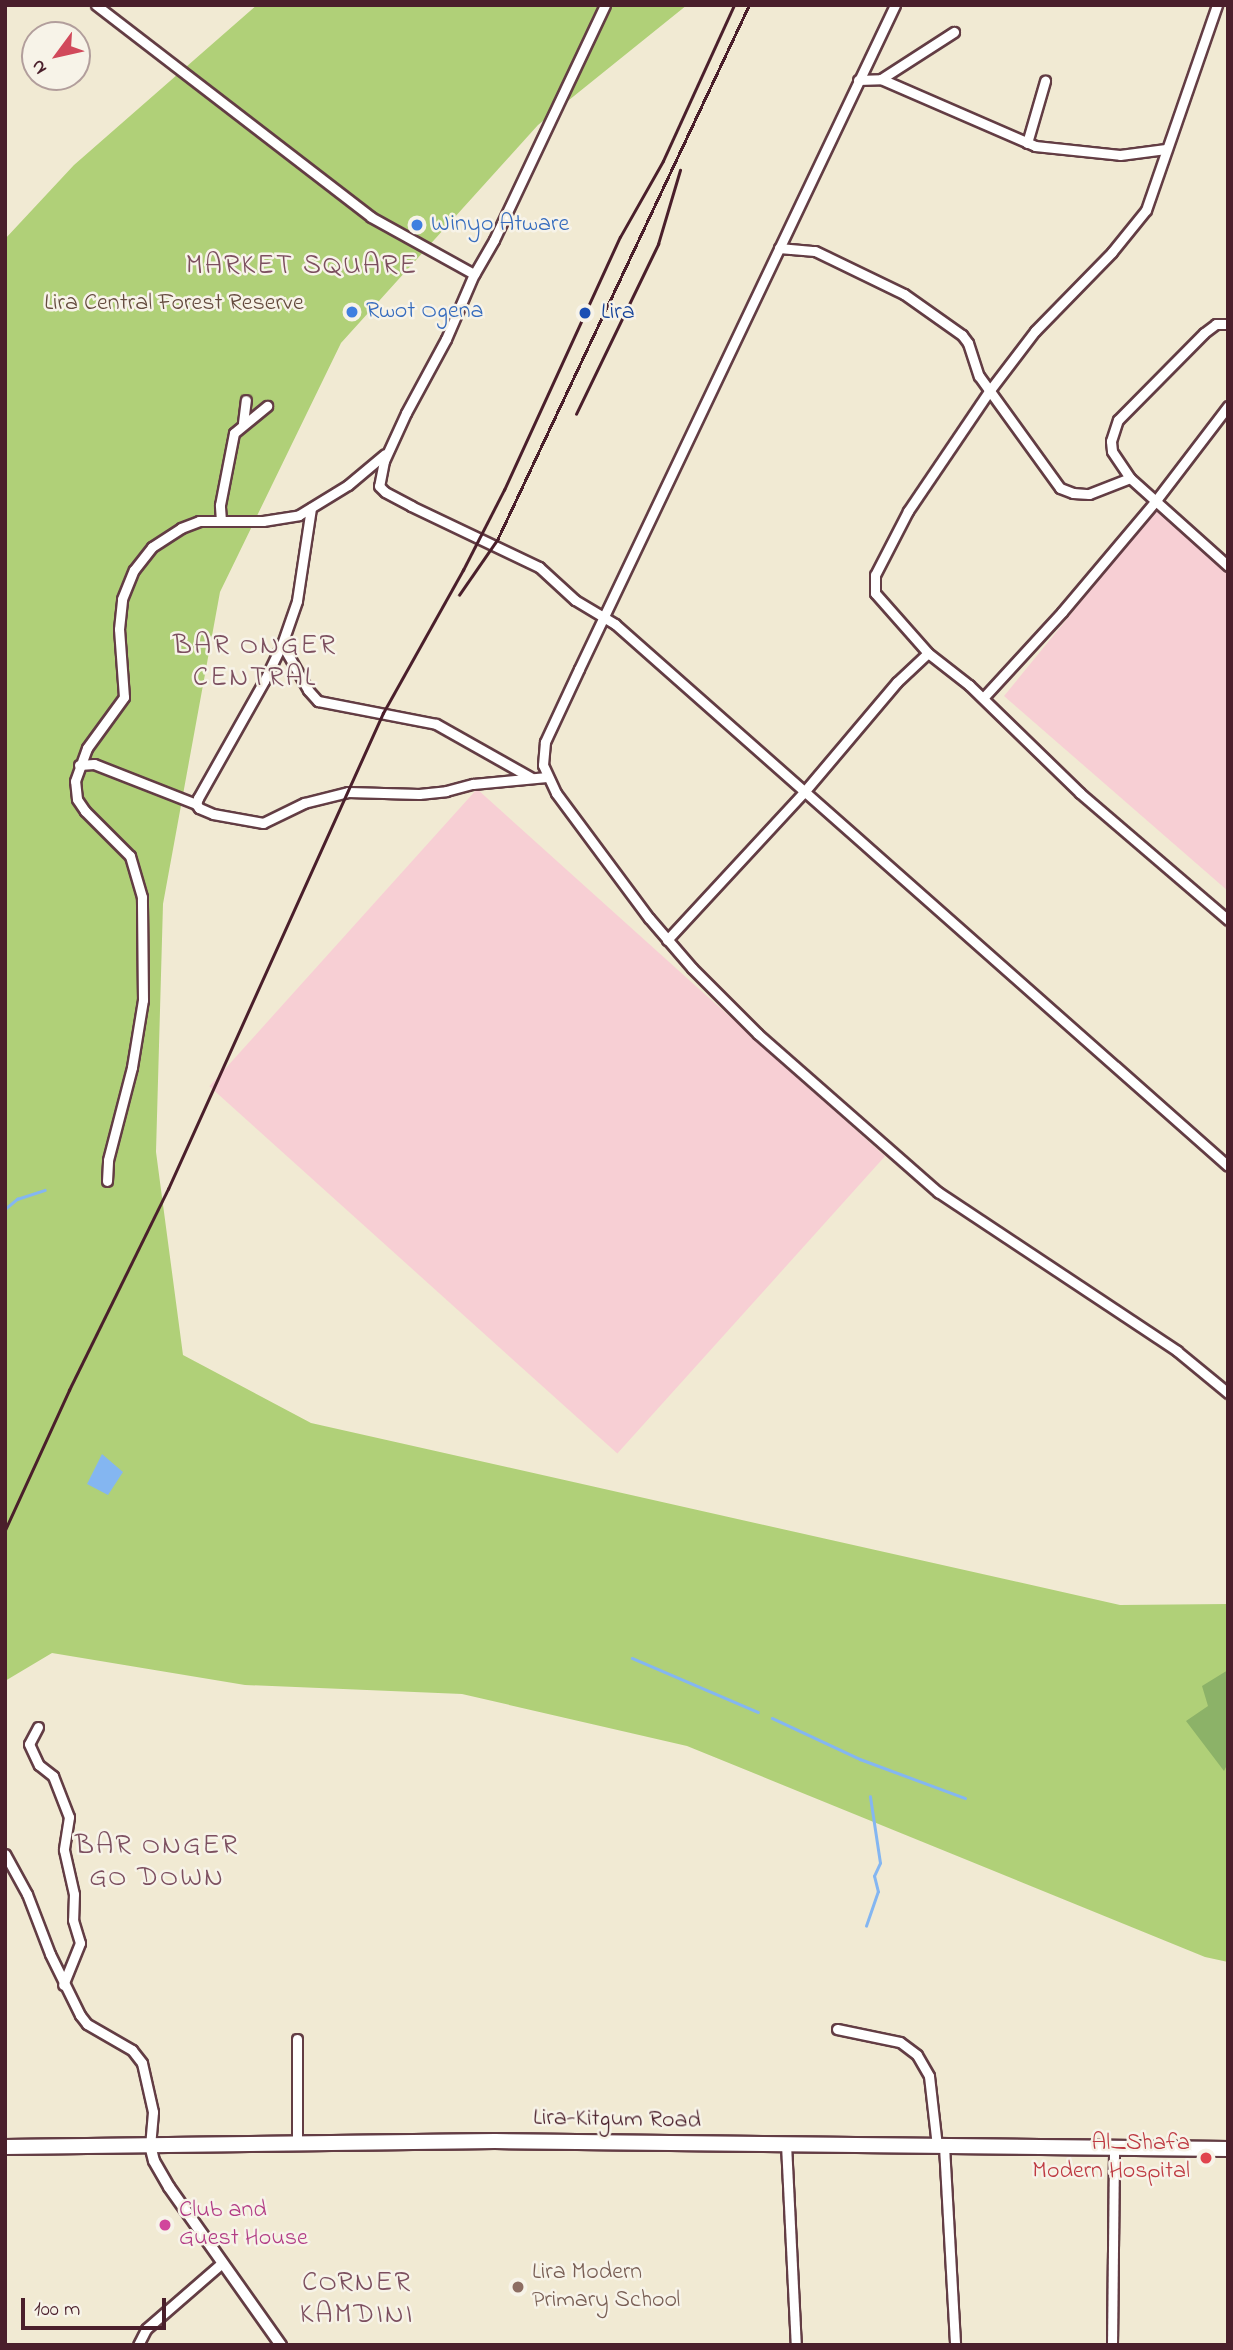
<!DOCTYPE html>
<html>
<head>
<meta charset="utf-8">
<style>
  body { margin:0 }
  #map { position:relative; width:1233px; height:2350px; overflow:hidden; background:#f1ead3; font-family:"Indie Flower",sans-serif }
  div>[style] { position:absolute }
  .built>* { inset:0; background:#f7cfd4; transform-origin:0 0 }
  .green>* { inset:0; background:#b0d078 }
  .forest>* { inset:0; background:#8cb268 }
  .water>* { inset:0; background:#84b6f1 }
  .stream>* { height:2.5px; margin:-1.25px; padding:0 1.25px; transform-origin:1.25px; border-radius:1.25px; background:#84b6f1 }
  .roads { filter:drop-shadow(2px 0 #633d44) drop-shadow(-2px 0 #633d44) drop-shadow(0 2px #633d44) drop-shadow(0 -2px #633d44) }
  .minor>* { height:9px; margin:-4.5px; padding:0 4.5px; transform-origin:4.5px; border-radius:4.5px; background:#fff }
  .tertiary>* { height:10px; margin:-5px; padding:0 5px; transform-origin:5px; border-radius:5px; background:#fff }
  .primary>* { height:14px; margin:-7px; padding:0 7px; transform-origin:7px; border-radius:7px; background:#fff }
  .rail>* { height:2.5px; margin:-1.25px; padding:0 1.25px; transform-origin:1.25px; border-radius:1.25px; background:#4a1f2b }
  .dots>* { width:19px; height:19px; translate:-50% -50%; box-sizing:border-box; border:4px solid #f7f3e8; border-radius:50% }
  span { translate:-50% -50%; white-space:nowrap; text-align:center; line-height:1.15; -webkit-text-stroke:5px #f7f3e8; paint-order:stroke }
  .shop-label { font-size:24px; color:#366cbe }
  .left { translate:0 -50%; text-align:left }
  .park-label { font-size:24px; color:#644b3e }
  .transit-label { font-size:24px; color:#164399 }
  .street-label { font-size:24px; color:#4a1f2b }
  .health-label { font-size:24px; color:#be3a42 }
  .right { translate:-100% -50%; text-align:right }
  .hotel-label { font-size:24px; color:#b23c85 }
  .education-label { font-size:24px; color:#785e54 }
  .quarter-label { font-size:28px; color:#7c4f5f; letter-spacing:2px }
  .frame { position:absolute; inset:0; border:7px solid #4a1f2b; pointer-events:none }
  .north { position:absolute; left:21px; top:21px; width:70px; height:70px; box-sizing:border-box; background:#f7f3e8; border:2px solid #b29e9c; border-radius:50%; rotate:237deg; font-size:19px; font-weight:700; line-height:28px; text-align:center; color:#4a1f2b }
  .north::after { content:''; display:block; margin:auto; width:24px; height:32px; background:#d1495b; clip-path:polygon(50% 0,100% 100%,50% 72%,0 100%) }
  .scale { position:absolute; left:21px; top:2298px; width:145px; height:32px; box-sizing:border-box; border:4px solid #4a1f2b; border-top:0; padding-left:9px; font-size:21px; line-height:24px; white-space:nowrap; color:#4a1f2b; -webkit-text-stroke:5px #f7f3e8; paint-order:stroke }
</style>
</head>
<body>
<div id="map">
  <div class="built">
    <i style="clip-path:polygon(1157px 509px,1228px 574px,1228px 891px,1004px 696px)"></i>
    <i style="left:477px;top:789px;width:549px;height:400px;rotate:42deg"></i>
  </div>
  <div class="green">
    <i style="clip-path:polygon(257px 5px,687px 5px,538px 125px,341px 343px,220px 592px,163px 904px,156px 1152px,183px 1355px,311px 1423px,1120px 1605px,1228px 1604px,1228px 1962px,1205px 1957px,687px 1746px,462px 1694px,245px 1685px,52px 1653px,5px 1681px,5px 239px,74px 165px)"></i>
  </div>
  <div class="forest">
    <i style="clip-path:polygon(1228px 1670px,1228px 1763px,1224px 1771px,1186px 1721px,1208px 1706px,1202px 1686px)"></i>
  </div>
  <div class="water">
    <i style="clip-path:polygon(102px 1454px,123px 1472px,108px 1495px,87px 1484px)"></i>
  </div>
  <div class="stream">
    <i style="left:5px;top:1209px;width:16px;rotate:-40deg"></i>
    <i style="left:17px;top:1199px;width:29px;rotate:-18deg"></i>
    <i style="left:632px;top:1658px;width:137px;rotate:23.2deg"></i>
    <i style="left:772px;top:1718px;width:97px;rotate:25deg"></i>
    <i style="left:860px;top:1759px;width:112px;rotate:20.4deg"></i>
    <i style="left:866px;top:1926px;width:36px;rotate:-71deg"></i>
    <i style="left:878px;top:1892px;width:16px;rotate:-104deg"></i>
    <i style="left:874px;top:1876px;width:14px;rotate:-65deg"></i>
    <i style="left:880px;top:1863px;width:67px;rotate:-98.6deg"></i>
  </div>
  <div class="roads">
    <div class="minor">
      <i style="left:96px;top:5px;width:347px;rotate:37.6deg"></i>
      <i style="left:371px;top:217px;width:118px;rotate:29deg"></i>
      <i style="left:605px;top:5px;width:260px;rotate:115.3deg"></i>
      <i style="left:494px;top:240px;width:39px;rotate:120deg"></i>
      <i style="left:474px;top:274px;width:71px;rotate:113.3deg"></i>
      <i style="left:446px;top:339px;width:84px;rotate:118.4deg"></i>
      <i style="left:406px;top:413px;width:53px;rotate:114.6deg"></i>
      <i style="left:384px;top:461px;width:25px;rotate:101deg"></i>
      <i style="left:379px;top:486px;width:8px;rotate:45deg"></i>
      <i style="left:385px;top:492px;width:30px;rotate:28deg"></i>
      <i style="left:411px;top:506px;width:142px;rotate:25.5deg"></i>
      <i style="left:539px;top:567px;width:49px;rotate:42.5deg"></i>
      <i style="left:575px;top:600px;width:47px;rotate:31deg"></i>
      <i style="left:615px;top:624px;width:818px;rotate:41.48deg"></i>
      <i style="left:895px;top:5px;width:735px;rotate:115.45deg"></i>
      <i style="left:579px;top:669px;width:81px;rotate:115deg"></i>
      <i style="left:545px;top:742px;width:23px;rotate:95deg"></i>
      <i style="left:543px;top:765px;width:31px;rotate:65deg"></i>
      <i style="left:556px;top:793px;width:156px;rotate:53.4deg"></i>
      <i style="left:649px;top:918px;width:66px;rotate:49.3deg"></i>
      <i style="left:692px;top:968px;width:93px;rotate:45deg"></i>
      <i style="left:758px;top:1034px;width:240px;rotate:41.3deg"></i>
      <i style="left:938px;top:1192px;width:287px;rotate:33.6deg"></i>
      <i style="left:1177px;top:1351px;width:66px;rotate:39.5deg"></i>
      <i style="left:881px;top:79px;width:168px;rotate:23.5deg"></i>
      <i style="left:1035px;top:146px;width:85px;rotate:6deg"></i>
      <i style="left:1120px;top:155px;width:46px;rotate:-7.4deg"></i>
      <i style="left:858px;top:80px;width:23px;rotate:-2deg"></i>
      <i style="left:881px;top:79px;width:87px;rotate:-32.8deg"></i>
      <i style="left:1027px;top:143px;width:65px;rotate:-73.8deg"></i>
      <i style="left:779px;top:248px;width:36px;rotate:5deg"></i>
      <i style="left:815px;top:251px;width:99px;rotate:25.8deg"></i>
      <i style="left:904px;top:294px;width:71px;rotate:35.3deg"></i>
      <i style="left:962px;top:335px;width:10px;rotate:53deg"></i>
      <i style="left:968px;top:343px;width:35px;rotate:72deg"></i>
      <i style="left:979px;top:376px;width:138px;rotate:54.1deg"></i>
      <i style="left:1060px;top:488px;width:14px;rotate:21deg"></i>
      <i style="left:1073px;top:493px;width:16px;rotate:4deg"></i>
      <i style="left:1089px;top:494px;width:44px;rotate:-21.3deg"></i>
      <i style="left:1130px;top:478px;width:132px;rotate:41.9deg"></i>
      <i style="left:243px;top:423px;width:23px;rotate:-83deg"></i>
      <i style="left:1130px;top:478px;width:32px;rotate:-124deg"></i>
      <i style="left:1112px;top:451px;width:10px;rotate:-96deg"></i>
      <i style="left:1111px;top:441px;width:22px;rotate:-72deg"></i>
      <i style="left:1118px;top:420px;width:122px;rotate:-45.3deg"></i>
      <i style="left:1204px;top:333px;width:15px;rotate:-37deg"></i>
      <i style="left:1216px;top:324px;width:12px"></i>
      <i style="left:311px;top:508px;width:94px;rotate:98.6deg"></i>
      <i style="left:297px;top:601px;width:46px;rotate:109.2deg"></i>
      <i style="left:282px;top:644px;width:41px;rotate:115.9deg"></i>
      <i style="left:264px;top:681px;width:134px;rotate:119.4deg"></i>
      <i style="left:198px;top:798px;width:6px;rotate:108deg"></i>
      <i style="left:196px;top:804px;width:5px;rotate:53deg"></i>
      <i style="left:199px;top:808px;width:15px;rotate:23deg"></i>
      <i style="left:213px;top:814px;width:51px;rotate:10.2deg"></i>
      <i style="left:263px;top:823px;width:46px;rotate:-26deg"></i>
      <i style="left:304px;top:803px;width:45px;rotate:-14deg"></i>
      <i style="left:348px;top:792px;width:71px;rotate:1.6deg"></i>
      <i style="left:419px;top:794px;width:27px;rotate:-6deg"></i>
      <i style="left:446px;top:791px;width:28px;rotate:-15deg"></i>
      <i style="left:473px;top:784px;width:74px;rotate:-5.4deg"></i>
      <i style="left:221px;top:521px;width:16px;rotate:-94deg"></i>
      <i style="left:220px;top:505px;width:73px;rotate:-79deg"></i>
      <i style="left:234px;top:433px;width:43px;rotate:-39.3deg"></i>
      <i style="left:282px;top:644px;width:53px;rotate:60.5deg"></i>
      <i style="left:308px;top:690px;width:15px;rotate:48deg"></i>
      <i style="left:318px;top:701px;width:120px;rotate:11deg"></i>
      <i style="left:436px;top:724px;width:108px;rotate:29.4deg"></i>
      <i style="left:928px;top:653px;width:80px;rotate:-131.5deg"></i>
      <i style="left:875px;top:593px;width:18px;rotate:-90deg"></i>
      <i style="left:875px;top:575px;width:72px;rotate:-62.7deg"></i>
      <i style="left:908px;top:511px;width:146px;rotate:-55.9deg"></i>
      <i style="left:990px;top:390px;width:74px;rotate:-52.7deg"></i>
      <i style="left:1035px;top:331px;width:110px;rotate:-45.7deg"></i>
      <i style="left:1112px;top:252px;width:54px;rotate:-51deg"></i>
      <i style="left:1146px;top:210px;width:217px;rotate:-70.9deg"></i>
      <i style="left:983px;top:698px;width:117px;rotate:-47.4deg"></i>
      <i style="left:1062px;top:612px;width:148px;rotate:-49.9deg"></i>
      <i style="left:1157px;top:499px;width:117px;rotate:-52.6deg"></i>
      <i style="left:79px;top:765px;width:15px;rotate:-4deg"></i>
      <i style="left:94px;top:764px;width:110px;rotate:21.4deg"></i>
      <i style="left:667px;top:940px;width:202px;rotate:-47.2deg"></i>
      <i style="left:804px;top:792px;width:144px;rotate:-49.8deg"></i>
      <i style="left:897px;top:682px;width:42px;rotate:-43.1deg"></i>
      <i style="left:928px;top:653px;width:52px;rotate:38deg"></i>
      <i style="left:969px;top:685px;width:155px;rotate:44.2deg"></i>
      <i style="left:1080px;top:793px;width:195px;rotate:40.6deg"></i>
      <i style="left:107px;top:1181px;width:21px;rotate:-87deg"></i>
      <i style="left:108px;top:1160px;width:96px;rotate:-75.5deg"></i>
      <i style="left:132px;top:1067px;width:68px;rotate:-80.7deg"></i>
      <i style="left:143px;top:1000px;width:103px;rotate:-90.6deg"></i>
      <i style="left:142px;top:897px;width:43px;rotate:-106.3deg"></i>
      <i style="left:130px;top:856px;width:64px;rotate:-135deg"></i>
      <i style="left:85px;top:811px;width:14px;rotate:-124deg"></i>
      <i style="left:77px;top:799px;width:18px;rotate:-96deg"></i>
      <i style="left:75px;top:781px;width:35px;rotate:-70deg"></i>
      <i style="left:87px;top:748px;width:63px;rotate:-54deg"></i>
      <i style="left:124px;top:697px;width:68px;rotate:-94.2deg"></i>
      <i style="left:119px;top:629px;width:30px;rotate:-84deg"></i>
      <i style="left:122px;top:599px;width:31px;rotate:-68deg"></i>
      <i style="left:134px;top:570px;width:29px;rotate:-52deg"></i>
      <i style="left:152px;top:547px;width:35px;rotate:-33deg"></i>
      <i style="left:181px;top:528px;width:19px;rotate:-21deg"></i>
      <i style="left:199px;top:521px;width:64px"></i>
      <i style="left:263px;top:521px;width:36px;rotate:-9deg"></i>
      <i style="left:299px;top:515px;width:57px;rotate:-31.5deg"></i>
      <i style="left:348px;top:485px;width:48px;rotate:-40deg"></i>
      <i style="left:38px;top:1727px;width:19px;rotate:118deg"></i>
      <i style="left:29px;top:1744px;width:23px;rotate:65deg"></i>
      <i style="left:39px;top:1765px;width:18px;rotate:38deg"></i>
      <i style="left:53px;top:1776px;width:44px;rotate:68.7deg"></i>
      <i style="left:69px;top:1817px;width:33px;rotate:99deg"></i>
      <i style="left:64px;top:1850px;width:45px;rotate:77.2deg"></i>
      <i style="left:74px;top:1894px;width:26px;rotate:92deg"></i>
      <i style="left:73px;top:1920px;width:24px;rotate:73deg"></i>
      <i style="left:80px;top:1943px;width:45px;rotate:112deg"></i>
      <i style="left:5px;top:1854px;width:46px;rotate:61.2deg"></i>
      <i style="left:27px;top:1894px;width:64px;rotate:69deg"></i>
      <i style="left:50px;top:1954px;width:68px;rotate:63.8deg"></i>
      <i style="left:80px;top:2015px;width:11px;rotate:52deg"></i>
      <i style="left:87px;top:2024px;width:52px;rotate:30deg"></i>
      <i style="left:132px;top:2050px;width:16px;rotate:52deg"></i>
      <i style="left:142px;top:2063px;width:50px;rotate:77.3deg"></i>
      <i style="left:153px;top:2112px;width:33px;rotate:95deg"></i>
      <i style="left:837px;top:2029px;width:64px;rotate:11.7deg"></i>
      <i style="left:900px;top:2042px;width:21px;rotate:37deg"></i>
      <i style="left:917px;top:2055px;width:24px;rotate:60deg"></i>
      <i style="left:929px;top:2076px;width:70px;rotate:83.5deg"></i>
      <i style="left:297px;top:2143px;width:104px;rotate:-90deg"></i>
      <i style="left:786px;top:2144px;width:201px;rotate:87.2deg"></i>
      <i style="left:944px;top:2146px;width:199px;rotate:86.8deg"></i>
      <i style="left:138px;top:2345px;width:18px;rotate:-63deg"></i>
      <i style="left:146px;top:2329px;width:101px;rotate:-41deg"></i>
      <i style="left:1112px;top:2345px;width:198px;rotate:-89.4deg"></i>
    </div>
    <div class="tertiary">
      <i style="left:150px;top:2145px;width:16px;rotate:76deg"></i>
      <i style="left:154px;top:2161px;width:30px;rotate:60deg"></i>
      <i style="left:169px;top:2187px;width:194px;rotate:54.7deg"></i>
    </div>
    <div class="primary">
      <i style="left:5px;top:2147px;width:490px;rotate:-0.7deg"></i>
      <i style="left:495px;top:2141px;width:733px;rotate:0.63deg"></i>
    </div>
  </div>
  <div class="rail">
    <i style="left:576px;top:414px;width:189px;rotate:-64.2deg"></i>
    <i style="left:658px;top:244px;width:77px;rotate:-73.4deg"></i>
    <i style="left:459px;top:595px;width:67px;rotate:-55.4deg"></i>
    <i style="left:497px;top:540px;width:591px;rotate:-64.78deg"></i>
    <i style="left:5px;top:1530px;width:154px;rotate:-65.4deg"></i>
    <i style="left:69px;top:1390px;width:224px;rotate:-63.8deg"></i>
    <i style="left:168px;top:1189px;width:522px;rotate:-65.69deg"></i>
    <i style="left:383px;top:713px;width:164px;rotate:-60.8deg"></i>
    <i style="left:463px;top:570px;width:90px;rotate:-62.9deg"></i>
    <i style="left:504px;top:490px;width:278px;rotate:-65.4deg"></i>
    <i style="left:620px;top:237px;width:87px;rotate:-60.5deg"></i>
    <i style="left:663px;top:161px;width:171px;rotate:-65.5deg"></i>
  </div>
  <div class="dots">
    <i style="left:417px;top:225px;background:#3f7fe0"></i>
    <i style="left:352px;top:312px;background:#3f7fe0"></i>
    <i style="left:585px;top:313px;background:#1a4fb4"></i>
    <i style="left:1206px;top:2158px;background:#e0444e"></i>
    <i style="left:165px;top:2225px;background:#d1479c"></i>
    <i style="left:518px;top:2287px;background:#8d6e63"></i>
  </div>
  <div class="shop-label">
    <span class="left" style="left:431px;top:225px">Winyo Atware</span>
    <span class="left" style="left:366px;top:312px">Rwot Ogena</span>
  </div>
  <div class="park-label">
    <span style="left:174px;top:304px">Lira Central Forest Reserve</span>
  </div>
  <div class="transit-label">
    <span class="left" style="left:601px;top:313px">Lira</span>
  </div>
  <div class="street-label">
    <span style="left:617px;top:2120px;rotate:1deg">Lira-Kitgum Road</span>
  </div>
  <div class="health-label">
    <span class="right" style="left:1190px;top:2158px">Al_Shafa<br>Modern Hospital</span>
  </div>
  <div class="hotel-label">
    <span class="left" style="left:179px;top:2225px">Club and<br>Guest House</span>
  </div>
  <div class="education-label">
    <span class="left" style="left:532px;top:2287px">Lira Modern<br>Primary School</span>
  </div>
  <div class="quarter-label">
    <span style="left:302px;top:267px">MARKET SQUARE</span>
    <span style="left:255px;top:663px">BAR ONGER<br>CENTRAL</span>
    <span style="left:157px;top:1863px">BAR ONGER<br>GO DOWN</span>
    <span style="left:357px;top:2300px">CORNER<br>KAMDINI</span>
  </div>
  <div class="frame"></div>
  <div class="north">N</div>
  <div class="scale">100 m</div>
</div>
</body>
</html>
